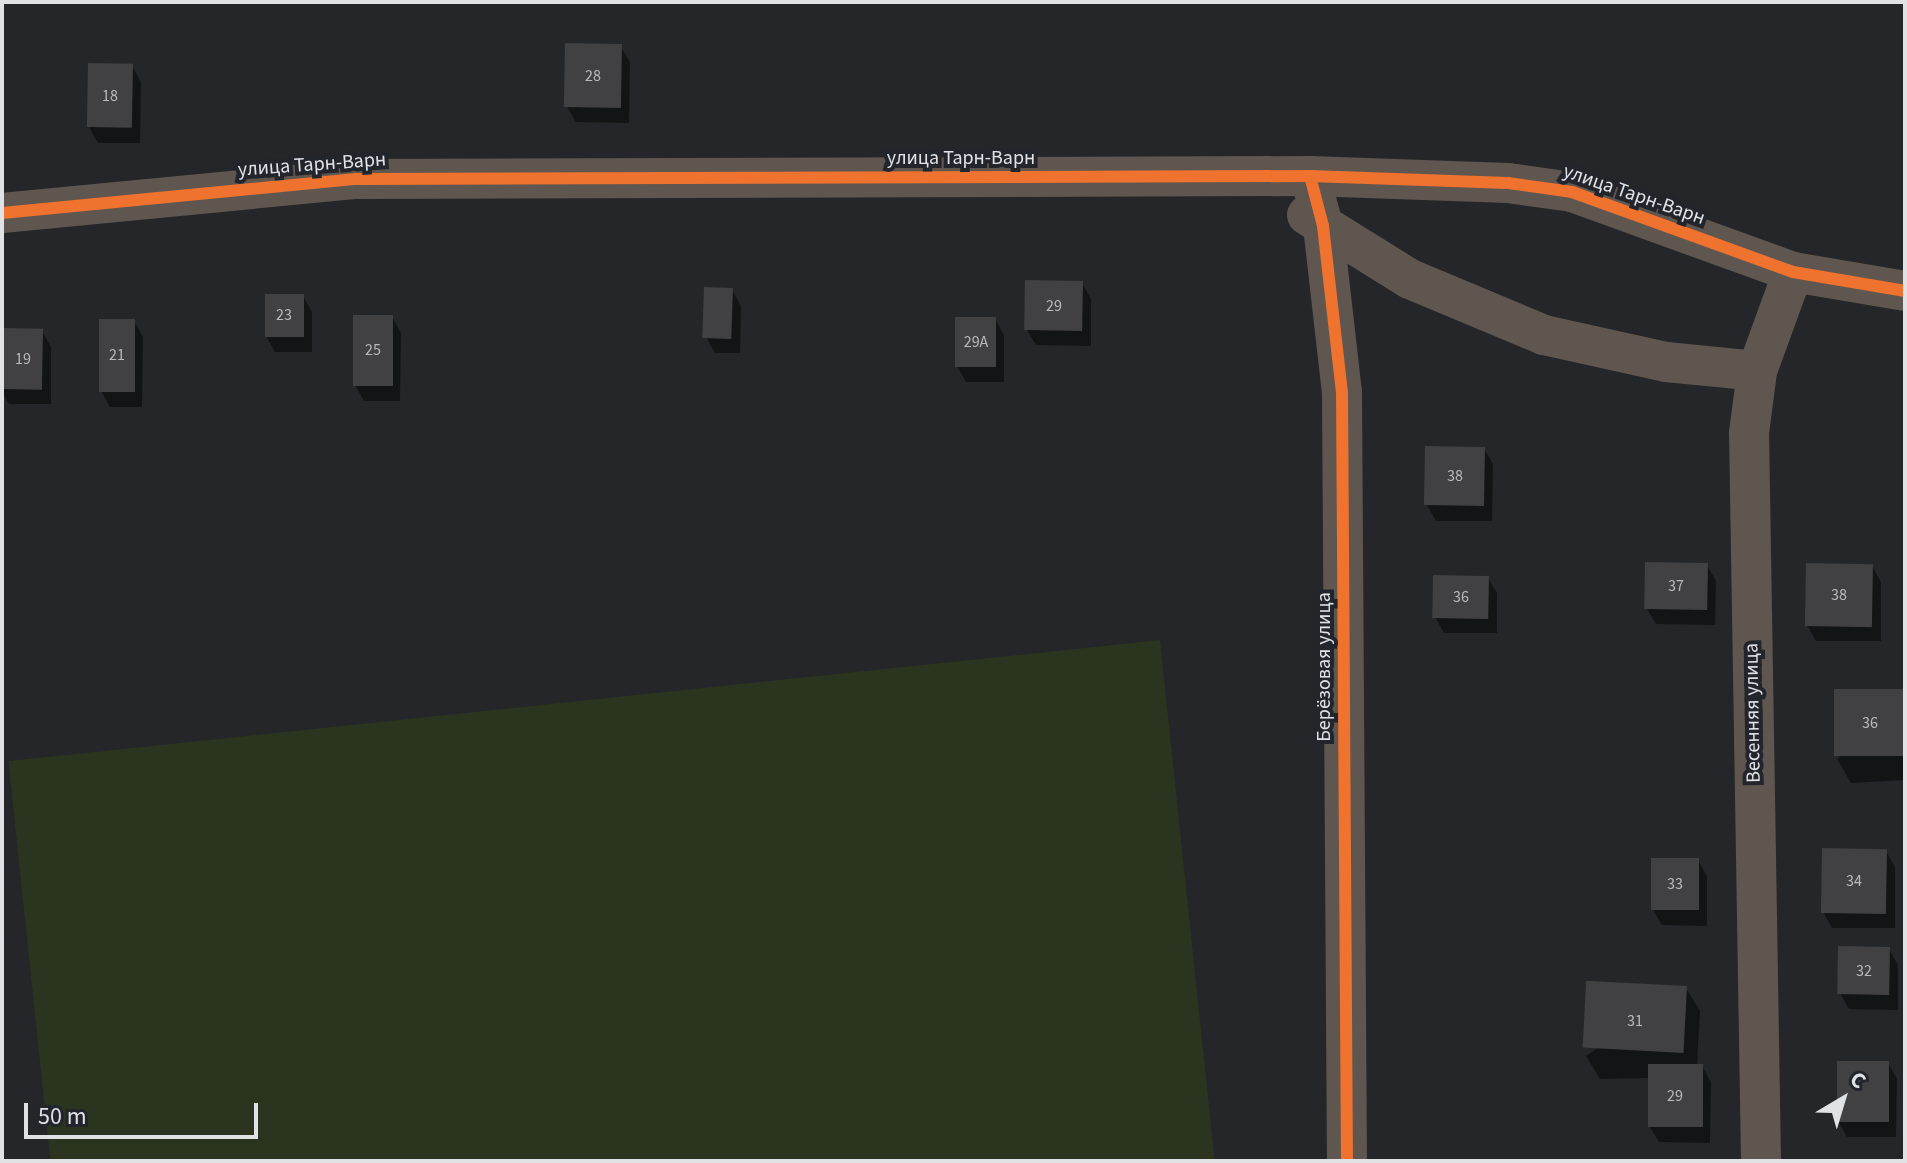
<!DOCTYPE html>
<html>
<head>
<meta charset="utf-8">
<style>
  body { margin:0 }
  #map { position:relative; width:1907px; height:1163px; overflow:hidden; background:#242629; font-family:"Source Sans 3",sans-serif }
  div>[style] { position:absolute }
  .green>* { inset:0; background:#2b341f; transform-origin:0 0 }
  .shadow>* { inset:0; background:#0007 }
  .building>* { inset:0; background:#414043; transform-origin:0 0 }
  .minor>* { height:40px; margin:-20px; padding:0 20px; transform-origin:20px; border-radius:20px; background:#5f5650 }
  .cycleway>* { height:12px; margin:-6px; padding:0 6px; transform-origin:6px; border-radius:6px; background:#ef722f }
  span { translate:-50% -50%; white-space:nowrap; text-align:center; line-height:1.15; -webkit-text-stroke:8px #22252b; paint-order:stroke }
  .number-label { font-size:16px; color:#b8babd }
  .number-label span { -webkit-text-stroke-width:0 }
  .street-label { font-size:20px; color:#e0e2e6 }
  .frame { position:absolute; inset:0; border:4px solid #e0e2e6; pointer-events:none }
  .north { position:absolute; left:1803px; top:1059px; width:80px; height:80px; -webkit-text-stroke:6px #22252b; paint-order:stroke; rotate:38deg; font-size:22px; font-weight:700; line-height:32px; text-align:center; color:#e0e2e6 }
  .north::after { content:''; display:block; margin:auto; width:28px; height:36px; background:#e0e2e6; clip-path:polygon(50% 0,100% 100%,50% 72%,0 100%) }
  .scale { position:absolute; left:24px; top:1103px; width:234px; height:36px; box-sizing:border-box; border:4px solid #e0e2e6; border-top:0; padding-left:10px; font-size:24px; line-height:28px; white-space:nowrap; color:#e0e2e6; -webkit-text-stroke:6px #22252b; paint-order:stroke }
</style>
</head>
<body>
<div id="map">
  <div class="green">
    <i style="left:1160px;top:640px;width:524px;height:1158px;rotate:84deg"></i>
  </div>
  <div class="shadow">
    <i style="clip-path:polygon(620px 46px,630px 62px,629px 123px,576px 122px,567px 107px)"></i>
    <i style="clip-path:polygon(132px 66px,141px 82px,140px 143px,98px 143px,89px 127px)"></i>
    <i style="clip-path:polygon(1082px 283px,1091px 299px,1091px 346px,1036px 345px,1027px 330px)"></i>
    <i style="clip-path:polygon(732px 290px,741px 306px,740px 353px,715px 353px,706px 337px)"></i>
    <i style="clip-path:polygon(303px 296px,312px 312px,312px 352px,275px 352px,266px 336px)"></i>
    <i style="clip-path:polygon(392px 317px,401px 333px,400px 401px,364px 401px,355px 385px)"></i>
    <i style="clip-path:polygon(995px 319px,1004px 335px,1004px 382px,966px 382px,957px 366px)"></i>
    <i style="clip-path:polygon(134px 321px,143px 337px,142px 407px,110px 407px,101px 391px)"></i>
    <i style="clip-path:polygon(2px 330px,42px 331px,51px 347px,51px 404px,9px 404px,2px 391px)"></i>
    <i style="clip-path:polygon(1484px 449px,1493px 464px,1492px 521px,1436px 521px,1427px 505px)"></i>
    <i style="clip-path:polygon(1707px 565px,1716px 581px,1715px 625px,1656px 624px,1647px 609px)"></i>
    <i style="clip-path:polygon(1872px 566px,1881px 582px,1881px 641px,1816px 641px,1807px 625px)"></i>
    <i style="clip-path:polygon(1488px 578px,1497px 593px,1497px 633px,1444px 633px,1435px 617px)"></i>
    <i style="clip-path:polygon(1905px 691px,1905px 780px,1851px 783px,1837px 759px)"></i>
    <i style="clip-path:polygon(1886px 851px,1895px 867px,1895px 928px,1832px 928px,1823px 912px)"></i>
    <i style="clip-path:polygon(1698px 860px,1707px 876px,1707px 926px,1662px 925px,1653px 910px)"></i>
    <i style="clip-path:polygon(1889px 949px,1898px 965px,1898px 1010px,1849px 1009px,1840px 993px)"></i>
    <i style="clip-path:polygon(1686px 988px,1700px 1011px,1697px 1066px,1702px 1066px,1711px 1082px,1710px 1143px,1659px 1142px,1650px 1127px,1650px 1078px,1600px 1079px,1586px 1056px)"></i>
    <i style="clip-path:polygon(1888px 1063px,1897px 1079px,1896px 1137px,1847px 1137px,1838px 1121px)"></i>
  </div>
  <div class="building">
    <i style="left:565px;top:43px;width:57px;height:64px;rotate:1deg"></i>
    <i style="left:88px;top:63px;width:45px;height:64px;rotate:1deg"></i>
    <i style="left:1025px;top:280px;width:58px;height:50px;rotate:1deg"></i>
    <i style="left:704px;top:287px;width:29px;height:51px;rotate:2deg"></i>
    <i style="left:265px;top:294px;width:39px;height:43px"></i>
    <i style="left:353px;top:315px;width:40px;height:71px"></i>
    <i style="left:955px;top:317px;width:41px;height:50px"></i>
    <i style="left:99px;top:319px;width:36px;height:73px"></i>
    <i style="left:2px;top:328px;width:41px;height:61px;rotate:1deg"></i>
    <i style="left:1425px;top:446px;width:60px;height:59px;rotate:1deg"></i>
    <i style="left:1645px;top:562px;width:63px;height:47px;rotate:1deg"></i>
    <i style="left:1806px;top:563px;width:67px;height:63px;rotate:1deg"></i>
    <i style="left:1433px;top:575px;width:56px;height:43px;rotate:1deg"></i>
    <i style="left:1905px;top:689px;width:67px;height:71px;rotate:90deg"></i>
    <i style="left:1822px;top:848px;width:65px;height:65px;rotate:1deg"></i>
    <i style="left:1651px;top:858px;width:48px;height:52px"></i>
    <i style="left:1838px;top:946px;width:52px;height:48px;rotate:1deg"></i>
    <i style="left:1687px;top:986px;width:67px;height:101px;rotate:93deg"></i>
    <i style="left:1837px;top:1061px;width:52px;height:61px"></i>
    <i style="left:1648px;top:1064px;width:55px;height:63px"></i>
  </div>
  <div class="minor">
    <i style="left:1310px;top:176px;width:52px;rotate:75.4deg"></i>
    <i style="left:1323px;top:226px;width:167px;rotate:83.5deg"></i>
    <i style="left:1342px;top:392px;width:769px;rotate:89.63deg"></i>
    <i style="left:2px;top:213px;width:356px;rotate:-5.5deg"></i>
    <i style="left:356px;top:179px;width:954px;rotate:-0.18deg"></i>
    <i style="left:1310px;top:176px;width:198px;rotate:2deg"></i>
    <i style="left:1508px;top:183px;width:65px;rotate:8deg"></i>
    <i style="left:1572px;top:192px;width:235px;rotate:19.9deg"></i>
    <i style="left:1793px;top:272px;width:114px;rotate:9.6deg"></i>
    <i style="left:1307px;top:215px;width:121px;rotate:31.9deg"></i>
    <i style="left:1410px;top:279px;width:145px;rotate:22.7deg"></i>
    <i style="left:1544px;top:335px;width:125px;rotate:12.5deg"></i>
    <i style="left:1666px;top:362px;width:91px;rotate:5.6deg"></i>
    <i style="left:1761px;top:1161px;width:728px;rotate:-90.94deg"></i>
    <i style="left:1749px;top:433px;width:63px;rotate:-82.6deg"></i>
    <i style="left:1757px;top:371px;width:105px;rotate:-70deg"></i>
  </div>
  <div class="cycleway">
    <i style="left:1310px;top:176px;width:52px;rotate:75.4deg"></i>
    <i style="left:1323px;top:226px;width:167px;rotate:83.5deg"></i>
    <i style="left:1342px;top:392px;width:769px;rotate:89.63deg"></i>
    <i style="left:2px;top:213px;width:356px;rotate:-5.5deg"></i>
    <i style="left:356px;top:179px;width:954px;rotate:-0.18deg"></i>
    <i style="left:1310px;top:176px;width:198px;rotate:2deg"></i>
    <i style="left:1508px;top:183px;width:65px;rotate:8deg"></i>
    <i style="left:1572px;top:192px;width:235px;rotate:19.9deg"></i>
    <i style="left:1793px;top:272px;width:114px;rotate:9.6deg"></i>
  </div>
  <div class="number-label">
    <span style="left:593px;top:76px">28</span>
    <span style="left:110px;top:96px">18</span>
    <span style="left:1054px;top:306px">29</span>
    <span style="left:284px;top:315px">23</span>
    <span style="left:976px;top:342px">29А</span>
    <span style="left:373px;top:350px">25</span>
    <span style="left:117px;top:355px">21</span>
    <span style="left:23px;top:359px">19</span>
    <span style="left:1455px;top:476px">38</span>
    <span style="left:1676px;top:586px">37</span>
    <span style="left:1839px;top:595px">38</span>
    <span style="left:1461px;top:597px">36</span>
    <span style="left:1870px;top:723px">36</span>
    <span style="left:1854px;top:881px">34</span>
    <span style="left:1675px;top:884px">33</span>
    <span style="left:1864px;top:971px">32</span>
    <span style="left:1635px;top:1021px">31</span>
    <span style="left:1675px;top:1096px">29</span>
  </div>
  <div class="street-label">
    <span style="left:961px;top:158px">улица Тарн-Варн</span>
    <span style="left:312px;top:165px;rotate:-4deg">улица Тарн-Варн</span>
    <span style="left:1634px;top:195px;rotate:19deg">улица Тарн-Варн</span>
    <span style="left:1324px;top:667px;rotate:-90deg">Берёзовая улица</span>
    <span style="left:1753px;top:713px;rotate:-91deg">Весенняя улица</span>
  </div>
  <div class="frame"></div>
  <div class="north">С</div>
  <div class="scale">50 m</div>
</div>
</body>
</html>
